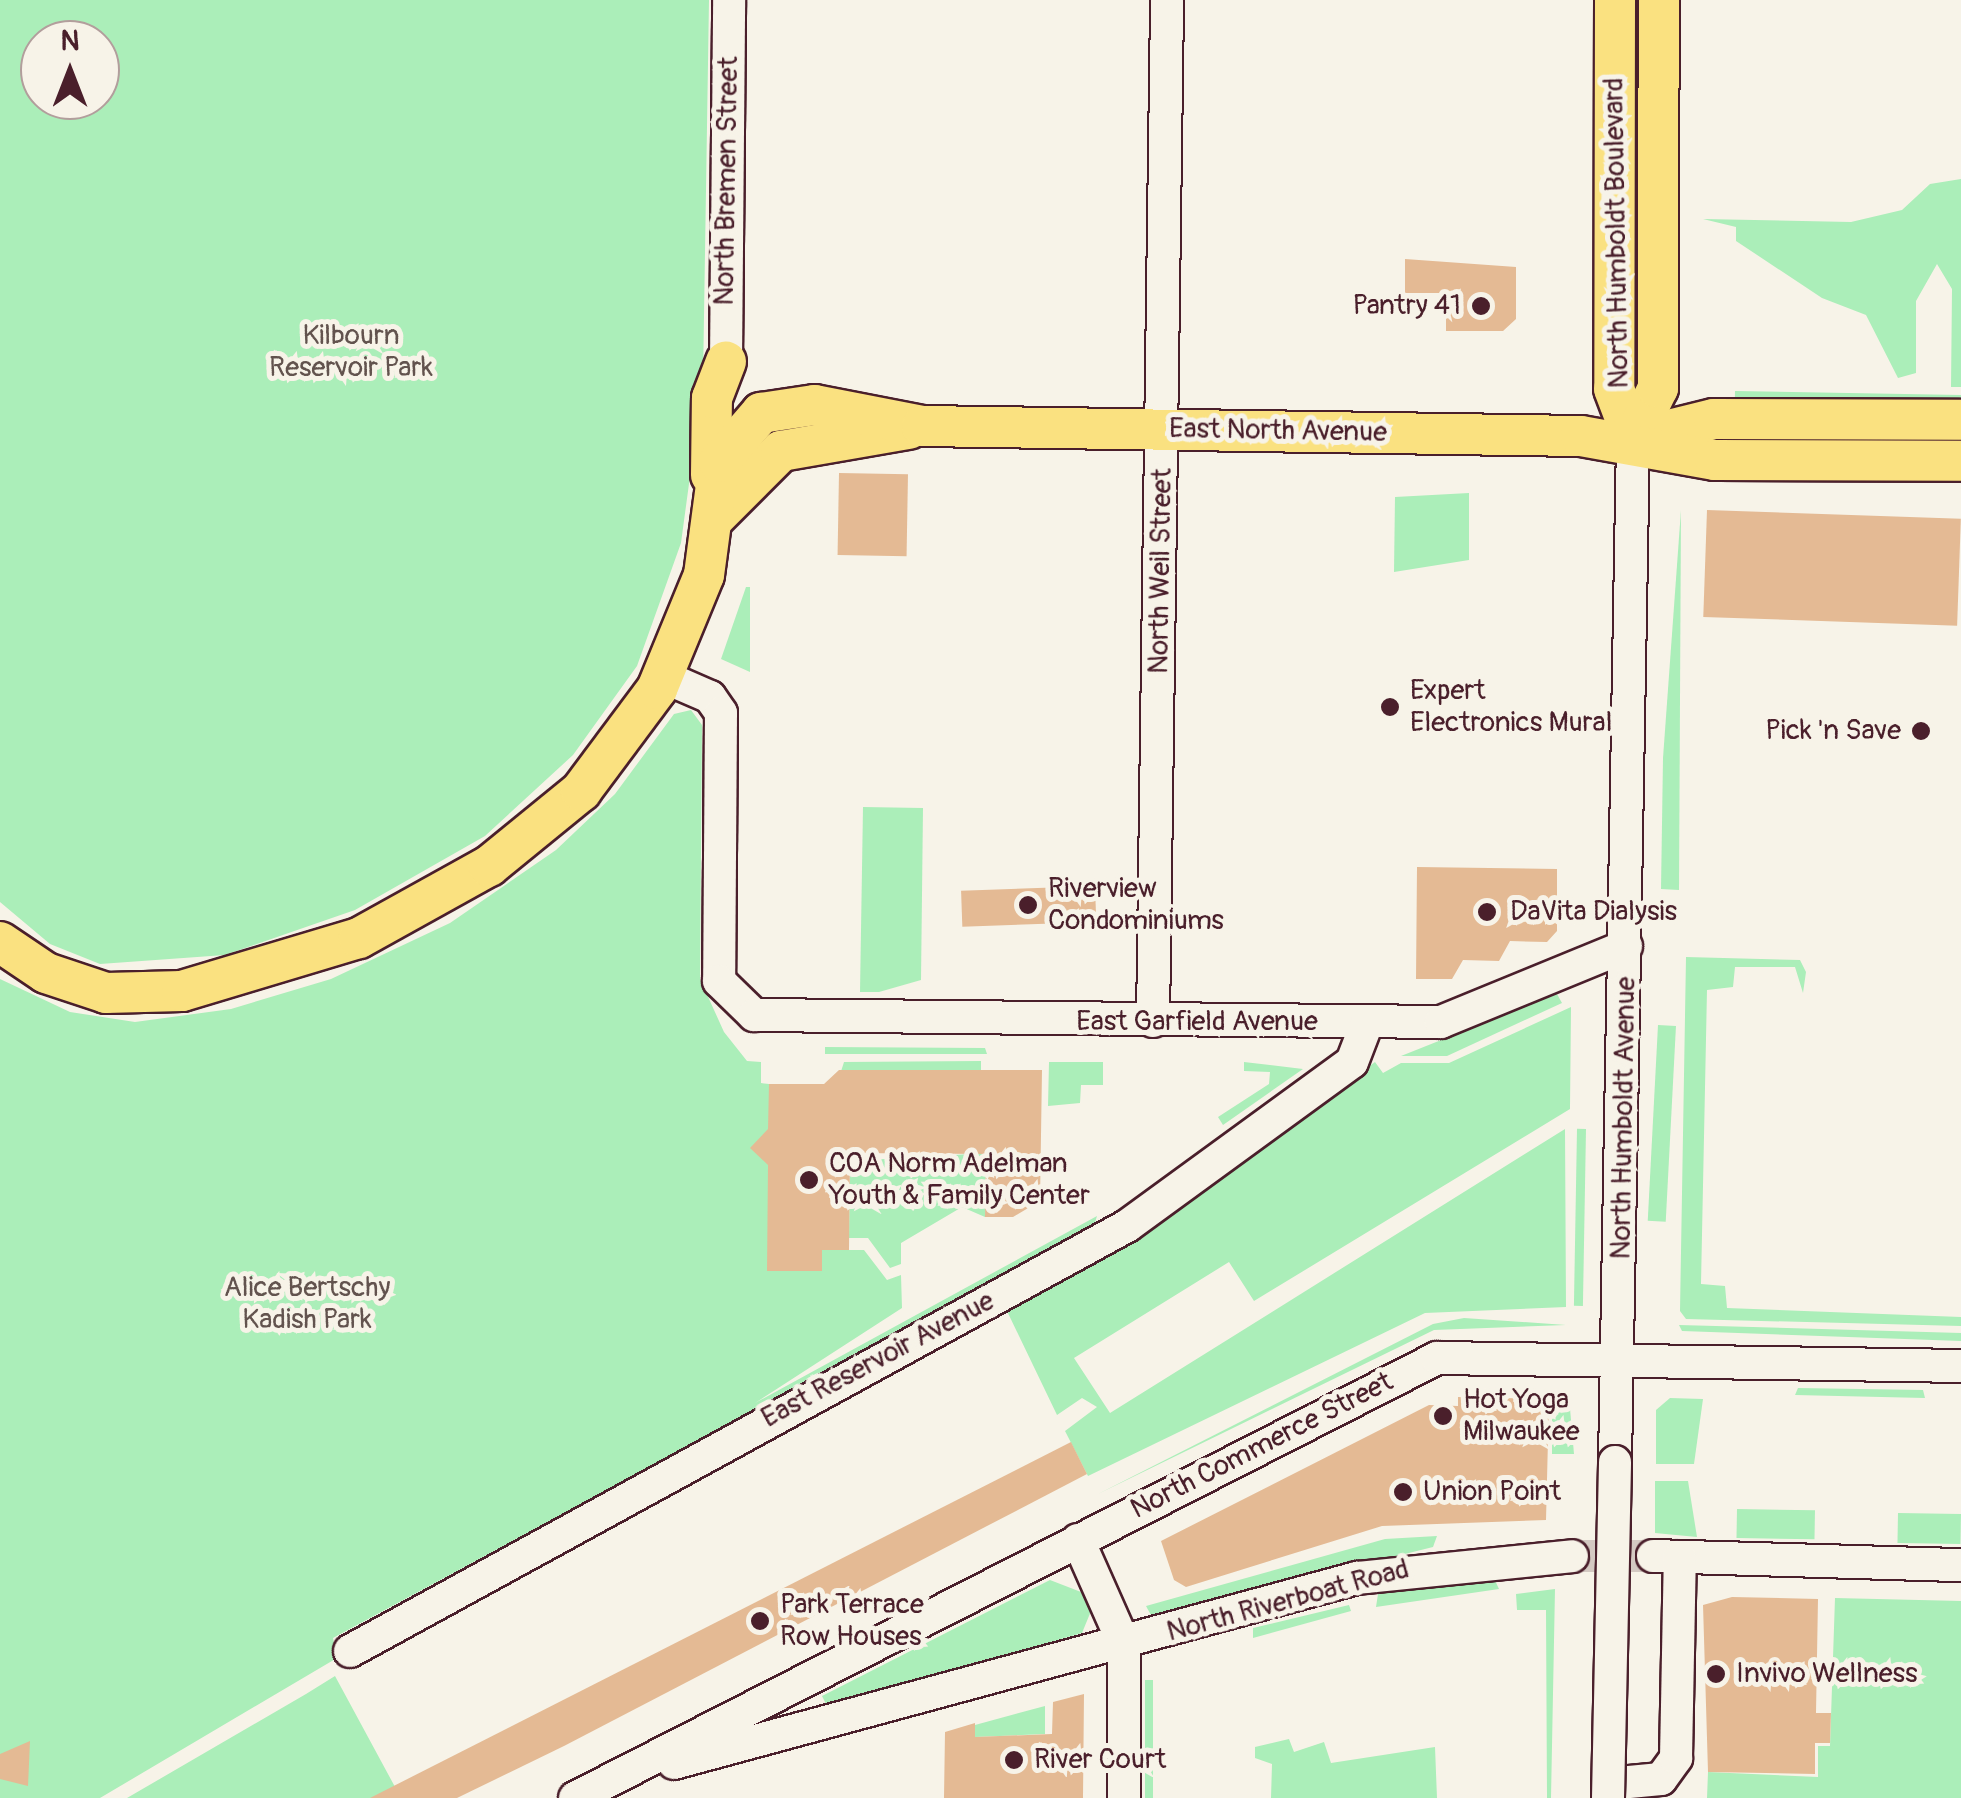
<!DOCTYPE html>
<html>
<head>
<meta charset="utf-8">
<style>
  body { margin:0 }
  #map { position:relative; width:1961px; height:1798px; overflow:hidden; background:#f7f3e8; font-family:Pangolin,sans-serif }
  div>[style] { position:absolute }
  .green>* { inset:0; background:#abeeb9; transform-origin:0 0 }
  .building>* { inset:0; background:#e4ba94; transform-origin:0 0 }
  .minor-tunnel>* { height:32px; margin-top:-16px; transform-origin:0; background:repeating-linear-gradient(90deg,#d4c9c2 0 32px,transparent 0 48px) }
  .roads { filter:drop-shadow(2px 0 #4a1f2b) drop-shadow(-2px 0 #4a1f2b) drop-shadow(0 2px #4a1f2b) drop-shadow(0 -2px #4a1f2b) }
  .minor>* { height:32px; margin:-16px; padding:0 16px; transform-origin:16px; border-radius:16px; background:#f7f3e8 }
  .major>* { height:40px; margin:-20px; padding:0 20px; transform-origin:20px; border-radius:20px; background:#fae180 }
  .bridges { filter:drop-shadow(2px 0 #4a1f2b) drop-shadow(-2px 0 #4a1f2b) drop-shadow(0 2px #4a1f2b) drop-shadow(0 -2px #4a1f2b) }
  .minor-bridge>* { height:32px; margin:-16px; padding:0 16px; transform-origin:16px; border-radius:16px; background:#f7f3e8 }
  .dots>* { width:28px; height:28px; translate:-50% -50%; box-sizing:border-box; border:5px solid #f7f3e8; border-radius:50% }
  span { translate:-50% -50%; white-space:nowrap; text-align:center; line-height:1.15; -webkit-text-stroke:10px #f7f3e8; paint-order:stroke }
  .street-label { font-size:28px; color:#4a1f2b }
  .poi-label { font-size:28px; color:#4a1f2b }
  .right { translate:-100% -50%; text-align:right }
  .left { translate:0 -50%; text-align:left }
  .park-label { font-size:28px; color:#62534e }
  .north { position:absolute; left:20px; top:20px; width:100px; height:100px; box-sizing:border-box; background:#f7f3e8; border:2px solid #b29e9c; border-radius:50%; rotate:0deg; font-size:28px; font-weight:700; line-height:40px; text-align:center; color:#4a1f2b }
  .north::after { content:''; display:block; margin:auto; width:35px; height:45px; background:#4a1f2b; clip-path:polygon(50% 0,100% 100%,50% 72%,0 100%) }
</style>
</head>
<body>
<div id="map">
  <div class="green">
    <i style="clip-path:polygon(evenodd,0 0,709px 0,703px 380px,681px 543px,637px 666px,573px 755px,485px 836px,355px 910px,225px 955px,100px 964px,50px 944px,0 902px,0 0,40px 40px,100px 40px,100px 100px,40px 100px,40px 40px)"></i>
    <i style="clip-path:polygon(1961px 179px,1961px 387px,1951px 387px,1952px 289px,1937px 264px,1916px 301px,1916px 373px,1898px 378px,1866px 315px,1822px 298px,1736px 241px,1736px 227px,1703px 219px,1851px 222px,1902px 210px,1930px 184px)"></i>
    <i style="left:1735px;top:391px;width:226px;height:9px;rotate:1deg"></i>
    <i style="clip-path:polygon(1469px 493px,1469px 560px,1394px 572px,1395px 497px)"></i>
    <i style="clip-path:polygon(1681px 510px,1679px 890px,1661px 889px,1663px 758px)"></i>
    <i style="clip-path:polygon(746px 587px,750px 587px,750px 672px,721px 659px)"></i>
    <i style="clip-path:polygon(691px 710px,702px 725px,700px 979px,724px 1032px,747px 1061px,761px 1062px,761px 1083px,769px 1084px,770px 1271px,821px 1271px,822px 1250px,864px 1250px,887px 1280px,901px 1275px,902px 1308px,755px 1403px,1097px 1216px,1094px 1226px,333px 1638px,337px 1658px,100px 1798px,0 1798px,0 979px,70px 1012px,135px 1022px,231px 1009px,331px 979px,450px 923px,556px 850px,615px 794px,674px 714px)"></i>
    <i style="clip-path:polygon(863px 807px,923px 808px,921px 980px,879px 992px,860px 992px)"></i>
    <i style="clip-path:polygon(1686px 957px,1800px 960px,1806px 972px,1803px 993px,1795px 967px,1735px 967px,1733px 987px,1707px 990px,1701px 1284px,1725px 1286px,1727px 1308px,1961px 1317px,1961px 1326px,1686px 1319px,1680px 1311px)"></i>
    <i style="clip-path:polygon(1557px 994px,1562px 1003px,1447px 1056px,1401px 1056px)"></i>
    <i style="clip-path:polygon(1571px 1007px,1570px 1109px,1254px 1301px,1229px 1262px,1074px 1358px,1110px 1413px,1565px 1129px,1566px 1307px,1425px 1313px,1088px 1476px,1065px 1431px,1097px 1407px,1082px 1398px,1057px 1415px,1006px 1309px,1149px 1229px,1375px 1062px,1383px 1073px,1401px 1063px,1449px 1063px)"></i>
    <i style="left:1658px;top:1025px;width:18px;height:196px;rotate:3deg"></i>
    <i style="clip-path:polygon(825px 1047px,985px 1048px,987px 1054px,825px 1054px)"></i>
    <i style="clip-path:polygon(981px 1061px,981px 1071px,837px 1084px,844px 1062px)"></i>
    <i style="clip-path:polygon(1049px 1062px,1103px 1062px,1103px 1085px,1081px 1085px,1080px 1103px,1048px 1106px)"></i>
    <i style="clip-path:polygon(1244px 1062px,1303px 1069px,1223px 1125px,1218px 1117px,1269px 1084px,1270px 1072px,1244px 1071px)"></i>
    <i style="clip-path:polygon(973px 1082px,987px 1082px,985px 1217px,962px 1207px,901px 1243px,901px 1264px,890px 1268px,868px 1238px,849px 1238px,850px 1161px,971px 1154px)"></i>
    <i style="left:1586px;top:1129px;width:177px;height:9px;rotate:91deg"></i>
    <i style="clip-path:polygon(1464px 1318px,1566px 1325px,1434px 1330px,1098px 1494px,1433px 1324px)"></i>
    <i style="clip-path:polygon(1679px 1325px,1961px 1333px,1961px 1341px,1682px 1331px)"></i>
    <i style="clip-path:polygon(1798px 1388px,1923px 1390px,1925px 1398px,1795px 1395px)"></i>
    <i style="clip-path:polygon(1552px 1397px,1569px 1397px,1574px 1454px,1552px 1454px)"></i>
    <i style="clip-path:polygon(1670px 1398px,1703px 1399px,1694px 1464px,1656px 1464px,1656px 1410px)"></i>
    <i style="clip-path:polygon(1655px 1481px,1688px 1481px,1697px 1537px,1655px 1533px)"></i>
    <i style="left:1737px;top:1509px;width:78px;height:29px;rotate:1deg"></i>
    <i style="left:1898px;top:1513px;width:63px;height:30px;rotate:1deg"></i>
    <i style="clip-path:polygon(1437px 1536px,1433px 1547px,1152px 1617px,1146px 1606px,1385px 1539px)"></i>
    <i style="clip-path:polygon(1492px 1574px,1499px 1589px,1376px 1607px,1378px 1594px)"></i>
    <i style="clip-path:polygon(1050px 1580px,1081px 1592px,1091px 1611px,1082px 1633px,827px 1706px,822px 1696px)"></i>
    <i style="clip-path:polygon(1555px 1589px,1551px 1798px,1547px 1798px,1546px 1610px,1517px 1610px,1516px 1594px)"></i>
    <i style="clip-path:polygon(1835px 1598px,1961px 1601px,1961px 1798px,1707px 1798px,1708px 1772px,1818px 1777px,1818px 1746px,1830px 1746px)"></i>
    <i style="clip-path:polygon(1349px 1605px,1351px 1611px,1253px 1638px,1253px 1628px)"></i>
    <i style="clip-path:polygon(335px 1676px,401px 1798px,127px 1798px,306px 1694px)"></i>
    <i style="left:1145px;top:1680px;width:8px;height:118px"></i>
    <i style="clip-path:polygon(1045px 1706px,1045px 1734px,975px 1737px,975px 1725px)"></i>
    <i style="clip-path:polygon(1289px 1739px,1294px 1752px,1324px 1742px,1331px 1763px,1435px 1747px,1437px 1798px,1271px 1798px,1272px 1764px,1255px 1758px,1255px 1747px)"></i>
  </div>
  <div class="building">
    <i style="clip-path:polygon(1405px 259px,1516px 267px,1516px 319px,1503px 331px,1446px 331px,1446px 293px,1405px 293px)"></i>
    <i style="left:839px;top:473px;width:69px;height:82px;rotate:1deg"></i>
    <i style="left:1707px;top:510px;width:254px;height:107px;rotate:2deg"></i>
    <i style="clip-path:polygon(1417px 867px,1557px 869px,1557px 931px,1547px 942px,1510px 941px,1499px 961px,1463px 960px,1452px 979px,1416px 979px)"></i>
    <i style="left:1095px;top:886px;width:36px;height:134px;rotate:88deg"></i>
    <i style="clip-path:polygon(839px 1070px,1042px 1070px,1040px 1201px,1013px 1217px,985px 1217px,986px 1154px,850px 1153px,849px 1250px,822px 1250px,822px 1271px,767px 1271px,768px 1165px,750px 1148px,768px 1129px,769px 1084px,824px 1084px)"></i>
    <i style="clip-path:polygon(1458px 1397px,1549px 1399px,1546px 1520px,1382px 1526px,1186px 1587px,1174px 1580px,1161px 1541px,1429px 1405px,1458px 1406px)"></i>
    <i style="clip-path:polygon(1071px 1442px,1087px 1474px,564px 1746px,457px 1798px,370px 1798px)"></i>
    <i style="clip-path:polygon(1732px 1597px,1818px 1599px,1816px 1713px,1831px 1713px,1830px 1743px,1815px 1743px,1815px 1774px,1708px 1772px,1703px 1605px)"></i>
    <i style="clip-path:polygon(1084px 1694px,1083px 1798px,944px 1798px,945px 1732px,975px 1723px,975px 1737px,1052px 1734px,1053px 1702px)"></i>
    <i style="clip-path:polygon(30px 1741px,28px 1786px,0 1779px,0 1754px)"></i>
  </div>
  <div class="minor-tunnel">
    <i style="left:1572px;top:1556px;width:81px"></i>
  </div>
  <div class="roads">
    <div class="minor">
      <i style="left:726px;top:362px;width:362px;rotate:-89.5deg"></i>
      <i style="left:664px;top:677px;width:50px;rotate:23.5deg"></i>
      <i style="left:710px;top:697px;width:19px;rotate:55deg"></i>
      <i style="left:721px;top:713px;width:268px;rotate:90.4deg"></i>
      <i style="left:719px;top:981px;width:49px;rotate:44.2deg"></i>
      <i style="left:754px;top:1015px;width:687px;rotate:0.58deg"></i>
      <i style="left:1441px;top:1022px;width:200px;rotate:-22.3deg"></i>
      <i style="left:1153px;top:1021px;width:1021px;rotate:-89.21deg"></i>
      <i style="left:1615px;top:1462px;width:1023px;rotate:-88.99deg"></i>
      <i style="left:1078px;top:1540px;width:114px;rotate:66.1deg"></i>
      <i style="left:1124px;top:1644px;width:154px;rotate:90deg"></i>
      <i style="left:1653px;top:1556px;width:308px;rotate:1.7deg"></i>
      <i style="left:350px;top:1651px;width:886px;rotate:-28.68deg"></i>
      <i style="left:1127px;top:1226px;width:278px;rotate:-36.1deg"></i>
      <i style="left:1352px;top:1062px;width:42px;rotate:-69deg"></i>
      <i style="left:674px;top:1763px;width:708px;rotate:-15.16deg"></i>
      <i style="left:1357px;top:1578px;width:216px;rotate:-5.8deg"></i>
      <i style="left:1608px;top:1784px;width:53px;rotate:-5.4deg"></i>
      <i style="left:1661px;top:1779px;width:26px;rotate:-54deg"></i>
      <i style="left:1676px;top:1758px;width:201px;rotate:-88.9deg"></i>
      <i style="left:575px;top:1798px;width:968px;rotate:-27.04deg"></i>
      <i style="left:1437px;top:1358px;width:524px;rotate:0.87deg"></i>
    </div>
    <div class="major">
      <i style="left:1615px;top:0;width:389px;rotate:90.1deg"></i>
      <i style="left:1614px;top:389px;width:53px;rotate:69.2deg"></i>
      <i style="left:1637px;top:438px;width:79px;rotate:-13.9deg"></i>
      <i style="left:1714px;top:419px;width:247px;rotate:0.2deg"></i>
      <i style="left:1633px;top:439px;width:57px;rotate:-63.9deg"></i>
      <i style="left:1658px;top:388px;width:388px;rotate:-89.9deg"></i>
      <i style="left:711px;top:475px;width:77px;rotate:-89.3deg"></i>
      <i style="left:712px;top:398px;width:39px;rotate:-69deg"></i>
      <i style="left:714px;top:518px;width:95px;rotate:-45deg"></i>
      <i style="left:781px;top:451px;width:130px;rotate:-9.8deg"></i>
      <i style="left:0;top:942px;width:55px;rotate:34deg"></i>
      <i style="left:46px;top:973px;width:63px;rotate:18.4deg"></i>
      <i style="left:106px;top:993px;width:76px;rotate:-1.5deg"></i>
      <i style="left:182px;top:991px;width:185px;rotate:-16.7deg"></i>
      <i style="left:359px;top:938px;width:149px;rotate:-29deg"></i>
      <i style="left:489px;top:866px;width:119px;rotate:-39.2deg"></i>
      <i style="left:581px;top:791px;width:127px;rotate:-53.3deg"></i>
      <i style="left:657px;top:689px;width:123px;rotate:-67.6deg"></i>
      <i style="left:704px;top:575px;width:114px;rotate:-82.4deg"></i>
      <i style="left:719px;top:462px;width:65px;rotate:-49.4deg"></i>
      <i style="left:761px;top:413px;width:54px;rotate:-8.6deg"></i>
      <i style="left:814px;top:405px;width:110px;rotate:11deg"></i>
      <i style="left:922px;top:426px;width:659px;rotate:0.87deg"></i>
      <i style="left:1581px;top:436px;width:136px;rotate:10.2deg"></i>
      <i style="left:1715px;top:460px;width:246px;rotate:0.2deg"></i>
    </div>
  </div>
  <div class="bridges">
    <div class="minor-bridge">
      <i style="left:1608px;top:1798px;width:336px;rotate:-88.8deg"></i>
    </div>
  </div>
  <div class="dots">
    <i style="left:1481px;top:306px;background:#4a1f2b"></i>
    <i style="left:1390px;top:707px;background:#4a1f2b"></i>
    <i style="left:1921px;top:731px;background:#4a1f2b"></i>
    <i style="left:1028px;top:905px;background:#4a1f2b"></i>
    <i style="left:1487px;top:912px;background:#4a1f2b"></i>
    <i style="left:809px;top:1180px;background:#4a1f2b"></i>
    <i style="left:1443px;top:1416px;background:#4a1f2b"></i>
    <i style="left:1403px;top:1492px;background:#4a1f2b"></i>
    <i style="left:760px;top:1621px;background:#4a1f2b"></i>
    <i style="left:1716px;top:1674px;background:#4a1f2b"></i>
    <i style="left:1014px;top:1760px;background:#4a1f2b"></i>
  </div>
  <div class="street-label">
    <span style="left:727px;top:181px;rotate:-89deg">North Bremen Street</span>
    <span style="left:1617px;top:233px;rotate:-91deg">North Humboldt Boulevard</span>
    <span style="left:1278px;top:431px;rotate:1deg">East North Avenue</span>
    <span style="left:1161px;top:571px;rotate:-89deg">North Weil Street</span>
    <span style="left:1197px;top:1022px">East Garfield Avenue</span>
    <span style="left:1624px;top:1118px;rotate:-89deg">North Humboldt Avenue</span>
    <span style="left:878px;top:1360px;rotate:-28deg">East Reservoir Avenue</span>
    <span style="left:1262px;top:1446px;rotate:-27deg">North Commerce Street</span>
    <span style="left:1288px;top:1601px;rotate:-15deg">North Riverboat Road</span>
  </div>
  <div class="poi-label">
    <span class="right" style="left:1461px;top:306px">Pantry 41</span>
    <span class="left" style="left:1410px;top:707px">Expert<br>Electronics Mural</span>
    <span class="right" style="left:1901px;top:731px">Pick 'n Save</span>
    <span class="left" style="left:1048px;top:905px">Riverview<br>Condominiums</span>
    <span class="left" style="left:1510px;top:912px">DaVita Dialysis</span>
    <span class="left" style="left:829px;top:1180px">COA Norm Adelman<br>Youth &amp; Family Center</span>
    <span class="left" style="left:1463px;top:1416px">Hot Yoga<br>Milwaukee</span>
    <span class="left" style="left:1423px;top:1492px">Union Point</span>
    <span class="left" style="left:780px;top:1621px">Park Terrace<br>Row Houses</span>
    <span class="left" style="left:1736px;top:1674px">Invivo Wellness</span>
    <span class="left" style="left:1034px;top:1760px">River Court</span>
  </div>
  <div class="park-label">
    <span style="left:351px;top:352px">Kilbourn<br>Reservoir Park</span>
    <span style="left:307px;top:1304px">Alice Bertschy<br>Kadish Park</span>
  </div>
  <div class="north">N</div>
</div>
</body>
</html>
